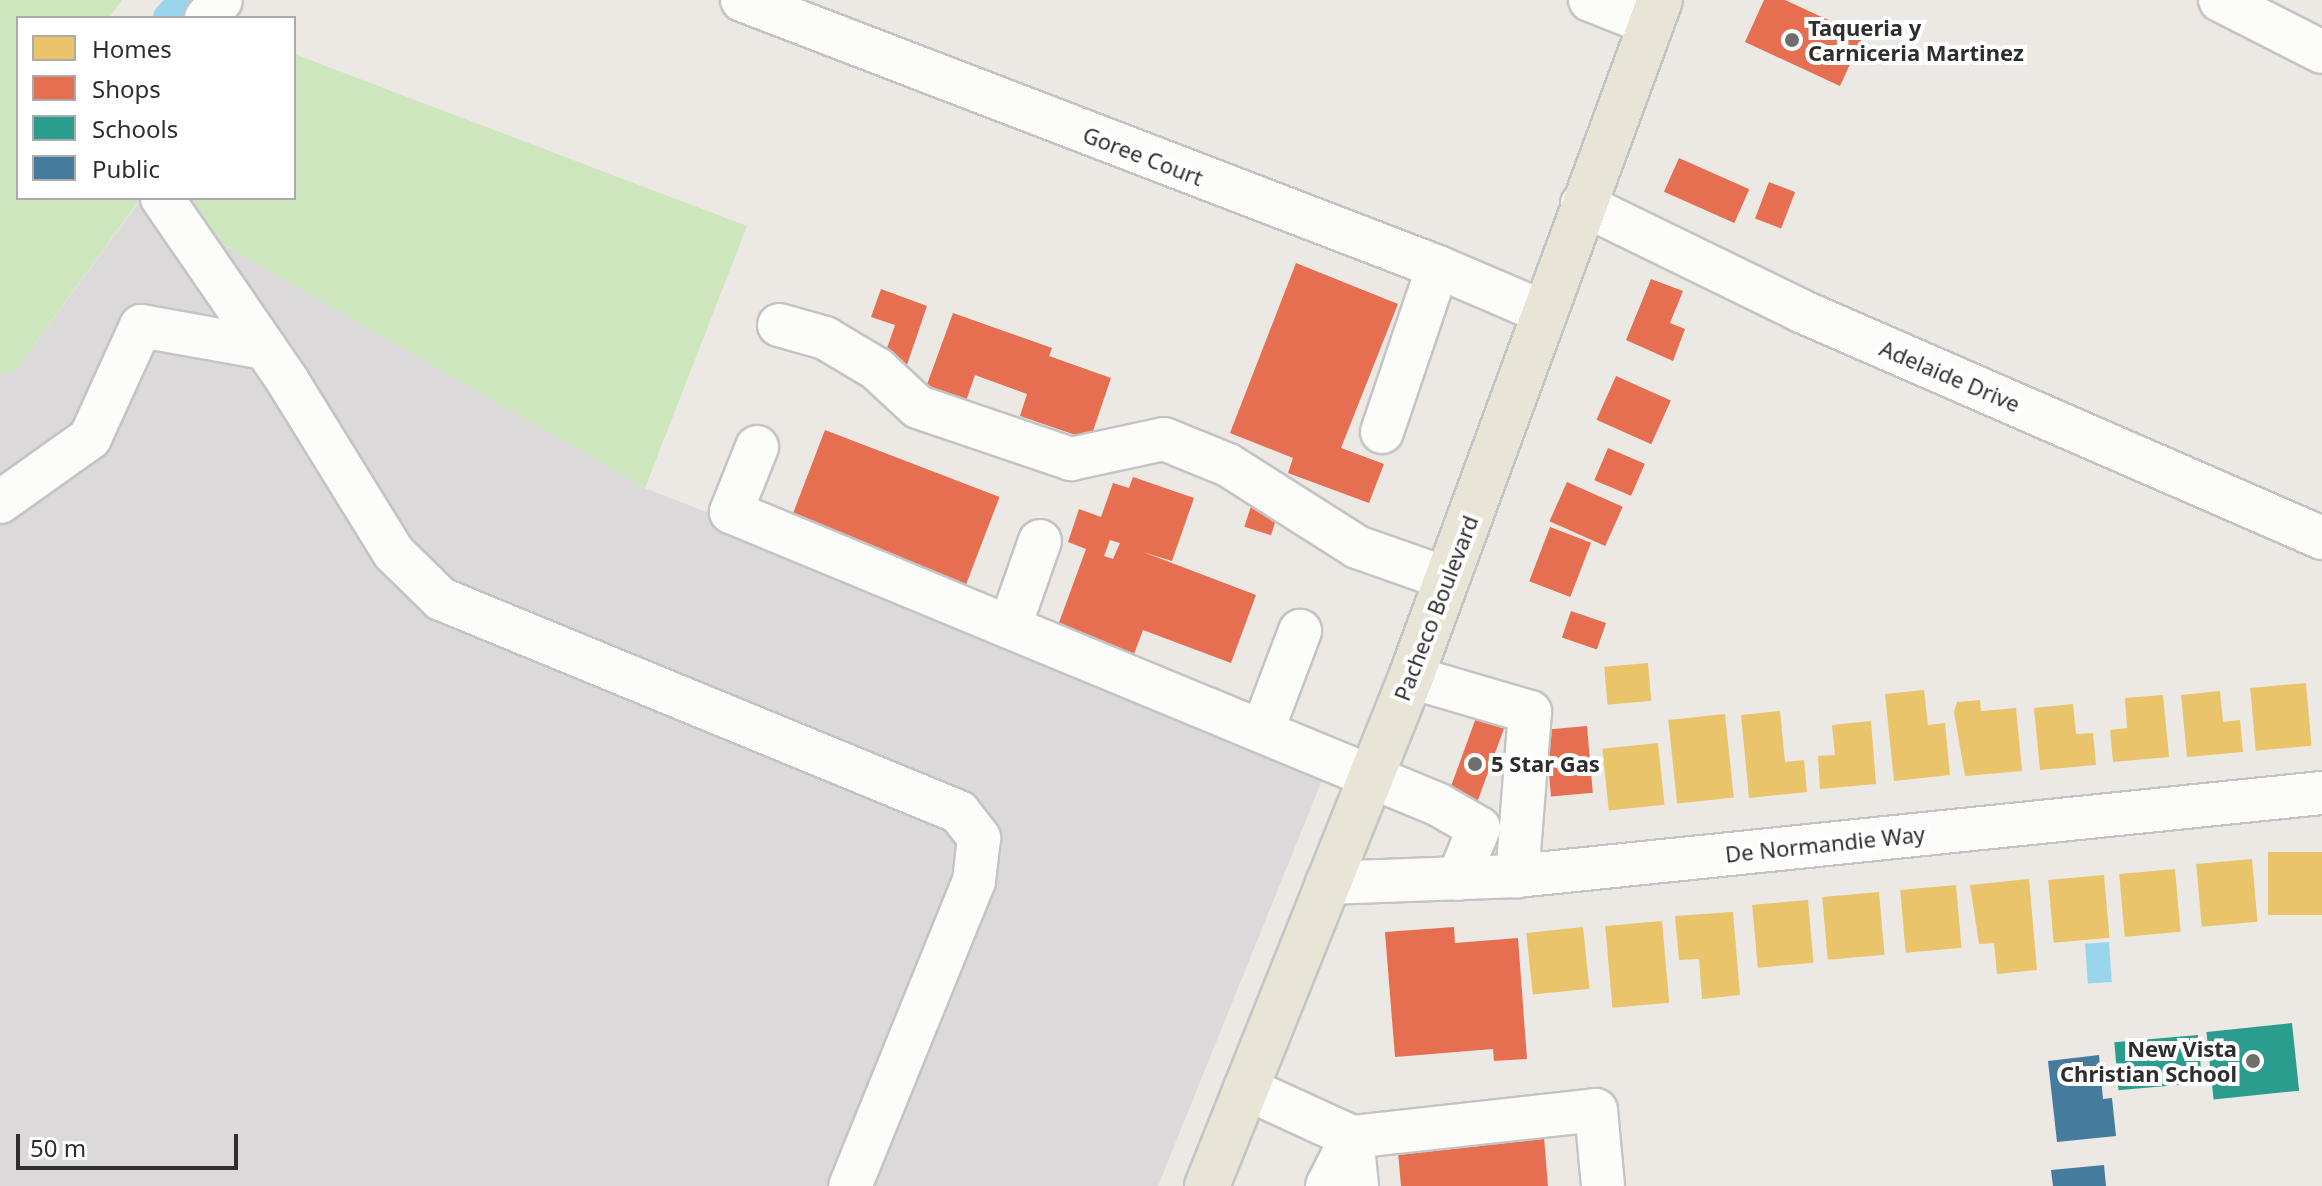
<!DOCTYPE html>
<html>
<head>
<meta charset="utf-8">
<style>
  body { margin:0 }
  #map { position:relative; width:2322px; height:1186px; overflow:hidden; background:#ece8e4; font-family:"Noto Sans",sans-serif }
  div>[style] { position:absolute }
  .industrial>* { inset:0; background:#dcd9db }
  .green>* { inset:0; background:#cee6be }
  .water>* { inset:0; background:#99d6ec; transform-origin:0 0 }
  .homes>* { inset:0; background:#e9c46a; transform-origin:0 0 }
  .shops>* { inset:0; background:#e76f51; transform-origin:0 0 }
  .schools>* { inset:0; background:#2a9d8f; transform-origin:0 0 }
  .public>* { inset:0; background:#457b9d }
  .canal>* { height:32px; margin:-16px; padding:0 16px; transform-origin:16px; border-radius:16px; background:#99d6ec }
  .roads { filter:drop-shadow(2px 0 #c5c4c5) drop-shadow(-2px 0 #c5c4c5) drop-shadow(0 2px #c5c4c5) drop-shadow(0 -2px #c5c4c5) }
  .minor>* { height:42px; margin:-21px; padding:0 21px; transform-origin:21px; border-radius:21px; background:#fcfcfb }
  .major>* { height:44px; margin:-22px; padding:0 22px; transform-origin:22px; border-radius:22px; background:#e8e4d6 }
  .dots>* { width:22px; height:22px; translate:-50% -50%; box-sizing:border-box; border:4px solid #fff; border-radius:50% }
  span { translate:-50% -50%; white-space:nowrap; text-align:center; line-height:1.15; -webkit-text-stroke:8px #fff; paint-order:stroke }
  .poi-label { font-size:22px; color:#2e2e2e; font-weight:700 }
  .left { translate:0 -50%; text-align:left }
  .right { translate:-100% -50%; text-align:right }
  .street-label { font-size:22px; color:#2e2e2e }
  .legend { position:absolute; left:16px; top:16px; width:280px; height:184px; box-sizing:border-box; background:#fff; border:2px solid #ababab; margin:0; padding:10px 14px; list-style:none; font-size:24px; color:#2e2e2e }
  .legend li { display:flex; align-items:center; gap:16px; height:40px }
  .legend b { width:40px; border:2px solid #ababab }
  .scale { position:absolute; left:16px; top:1134px; width:222px; height:36px; box-sizing:border-box; border:4px solid #2e2e2e; border-top:0; padding-left:10px; font-size:24px; line-height:28px; white-space:nowrap; color:#2e2e2e; -webkit-text-stroke:6px #fff; paint-order:stroke }
</style>
</head>
<body>
<div id="map">
  <div class="industrial">
    <i style="clip-path:polygon(142px 198px,645px 488px,1331px 758px,1158px 1186px,0 1186px,0 374px,15px 371px)"></i>
  </div>
  <div class="green">
    <i style="clip-path:polygon(0 0,122px 0,109px 18px,18px 18px,18px 198px,141px 198px,15px 371px,0 374px)"></i>
    <i style="clip-path:polygon(294px 54px,747px 226px,645px 488px,189px 225px,192px 198px,294px 198px)"></i>
  </div>
  <div class="water">
    <i style="left:2109px;top:942px;width:40px;height:24px;rotate:86deg"></i>
  </div>
  <div class="homes">
    <i style="left:1648px;top:663px;width:38px;height:44px;rotate:85deg"></i>
    <i style="left:2306px;top:683px;width:63px;height:56px;rotate:85deg"></i>
    <i style="clip-path:polygon(1924px 690px,1928px 725px,1945px 723px,1950px 775px,1894px 781px,1885px 694px)"></i>
    <i style="clip-path:polygon(2220px 691px,2223px 722px,2240px 720px,2243px 752px,2187px 757px,2181px 695px)"></i>
    <i style="clip-path:polygon(2163px 695px,2169px 757px,2113px 762px,2110px 730px,2127px 728px,2125px 698px)"></i>
    <i style="clip-path:polygon(1980px 700px,1981px 711px,2016px 708px,2022px 771px,1965px 776px,1954px 712px,1957px 702px)"></i>
    <i style="clip-path:polygon(2073px 704px,2076px 734px,2093px 733px,2096px 765px,2040px 770px,2034px 708px)"></i>
    <i style="clip-path:polygon(1780px 711px,1785px 762px,1804px 760px,1807px 792px,1749px 798px,1741px 715px)"></i>
    <i style="left:1725px;top:714px;width:84px;height:57px;rotate:84deg"></i>
    <i style="clip-path:polygon(1871px 721px,1876px 784px,1820px 789px,1818px 756px,1835px 755px,1832px 725px)"></i>
    <i style="left:1658px;top:743px;width:62px;height:56px;rotate:84deg"></i>
    <i style="left:2322px;top:852px;width:63px;height:54px;rotate:90deg"></i>
    <i style="left:2252px;top:859px;width:63px;height:56px;rotate:85deg"></i>
    <i style="left:2175px;top:869px;width:63px;height:56px;rotate:85deg"></i>
    <i style="left:2104px;top:875px;width:63px;height:56px;rotate:85deg"></i>
    <i style="clip-path:polygon(2029px 879px,2037px 970px,1997px 974px,1994px 943px,1979px 944px,1970px 885px)"></i>
    <i style="left:1956px;top:885px;width:63px;height:56px;rotate:85deg"></i>
    <i style="left:1879px;top:892px;width:63px;height:57px;rotate:85deg"></i>
    <i style="left:1808px;top:900px;width:63px;height:56px;rotate:85deg"></i>
    <i style="clip-path:polygon(1733px 912px,1740px 995px,1702px 999px,1699px 959px,1679px 960px,1675px 916px)"></i>
    <i style="left:1662px;top:921px;width:82px;height:57px;rotate:85deg"></i>
    <i style="left:1583px;top:927px;width:62px;height:57px;rotate:84deg"></i>
  </div>
  <div class="shops">
    <i style="clip-path:polygon(1764px 0,1785px 0,1863px 36px,1840px 86px,1745px 42px)"></i>
    <i style="left:1679px;top:158px;width:77px;height:37px;rotate:24deg"></i>
    <i style="left:1769px;top:182px;width:28px;height:39px;rotate:21deg"></i>
    <i style="clip-path:polygon(1296px 263px,1398px 304px,1341px 448px,1384px 464px,1369px 503px,1288px 473px,1293px 458px,1230px 433px)"></i>
    <i style="clip-path:polygon(1651px 279px,1683px 291px,1670px 323px,1685px 329px,1673px 361px,1626px 340px)"></i>
    <i style="clip-path:polygon(881px 289px,927px 306px,907px 365px,884px 357px,895px 325px,871px 317px)"></i>
    <i style="clip-path:polygon(953px 313px,1052px 348px,1049px 356px,1111px 378px,1090px 440px,1020px 416px,1027px 394px,975px 375px,965px 404px,925px 390px)"></i>
    <i style="left:1616px;top:376px;width:60px;height:48px;rotate:24deg"></i>
    <i style="left:825px;top:430px;width:187px;height:96px;rotate:21deg"></i>
    <i style="left:1608px;top:448px;width:40px;height:35px;rotate:23deg"></i>
    <i style="clip-path:polygon(evenodd,1133px 477px,1194px 498px,1172px 561px,1143px 552px,1256px 595px,1231px 663px,1143px 630px,1133px 657px,1057px 628px,1086px 549px,1068px 542px,1079px 509px,1101px 517px,1113px 483px,1129px 488px,1133px 477px,1110px 540px,1120px 543px,1113px 559px,1104px 556px,1110px 540px)"></i>
    <i style="left:1567px;top:482px;width:61px;height:43px;rotate:24deg"></i>
    <i style="left:1253px;top:500px;width:28px;height:28px;rotate:18deg"></i>
    <i style="left:1550px;top:527px;width:44px;height:58px;rotate:21deg"></i>
    <i style="left:1571px;top:611px;width:37px;height:28px;rotate:19deg"></i>
    <i style="left:1477px;top:715px;width:30px;height:94px;rotate:20deg"></i>
    <i style="left:1587px;top:726px;width:67px;height:42px;rotate:85deg"></i>
    <i style="clip-path:polygon(1454px 927px,1455px 943px,1518px 938px,1527px 1059px,1494px 1061px,1493px 1049px,1395px 1057px,1385px 932px)"></i>
    <i style="clip-path:polygon(1544px 1137px,1548px 1186px,1401px 1186px,1398px 1152px)"></i>
  </div>
  <div class="schools">
    <i style="left:2292px;top:1023px;width:68px;height:86px;rotate:84deg"></i>
    <i style="left:2198px;top:1035px;width:48px;height:84px;rotate:85deg"></i>
  </div>
  <div class="public">
    <i style="clip-path:polygon(2099px 1055px,2103px 1099px,2112px 1098px,2116px 1136px,2057px 1142px,2048px 1061px)"></i>
    <i style="clip-path:polygon(2104px 1165px,2106px 1186px,2053px 1186px,2051px 1170px)"></i>
  </div>
  <div class="canal">
    <i style="left:169px;top:18px;width:24px;rotate:-48deg"></i>
  </div>
  <div class="roads">
    <div class="minor">
      <i style="left:742px;top:0;width:745px;rotate:20.99deg"></i>
      <i style="left:1438px;top:267px;width:114px;rotate:23.2deg"></i>
      <i style="left:1590px;top:0;width:66px;rotate:21.5deg"></i>
      <i style="left:2220px;top:0;width:114px;rotate:27deg"></i>
      <i style="left:206px;top:18px;width:23px;rotate:-50deg"></i>
      <i style="left:162px;top:198px;width:221px;rotate:55.5deg"></i>
      <i style="left:287px;top:380px;width:203px;rotate:58.3deg"></i>
      <i style="left:394px;top:553px;width:66px;rotate:44.4deg"></i>
      <i style="left:441px;top:599px;width:560px;rotate:22.35deg"></i>
      <i style="left:959px;top:812px;width:33px;rotate:52deg"></i>
      <i style="left:979px;top:838px;width:43px;rotate:96.6deg"></i>
      <i style="left:974px;top:881px;width:329px;rotate:112.1deg"></i>
      <i style="left:1582px;top:204px;width:244px;rotate:26deg"></i>
      <i style="left:1801px;top:311px;width:568px;rotate:23.54deg"></i>
      <i style="left:779px;top:325px;width:48px;rotate:15.8deg"></i>
      <i style="left:825px;top:338px;width:61px;rotate:30.8deg"></i>
      <i style="left:877px;top:369px;width:56px;rotate:42.8deg"></i>
      <i style="left:918px;top:407px;width:162px;rotate:18.8deg"></i>
      <i style="left:1071px;top:459px;width:95px;rotate:-12.1deg"></i>
      <i style="left:1164px;top:439px;width:69px;rotate:22.1deg"></i>
      <i style="left:1228px;top:465px;width:153px;rotate:32.4deg"></i>
      <i style="left:1357px;top:547px;width:96px;rotate:19.4deg"></i>
      <i style="left:1382px;top:432px;width:174px;rotate:-71.3deg"></i>
      <i style="left:757px;top:447px;width:70px;rotate:111.8deg"></i>
      <i style="left:731px;top:512px;width:764px;rotate:22.47deg"></i>
      <i style="left:1437px;top:804px;width:48px;rotate:29.7deg"></i>
      <i style="left:1479px;top:828px;width:55px;rotate:112.4deg"></i>
      <i style="left:0;top:502px;width:110px;rotate:-35.4deg"></i>
      <i style="left:90px;top:438px;width:123px;rotate:-65.5deg"></i>
      <i style="left:141px;top:326px;width:126px;rotate:10.1deg"></i>
      <i style="left:1010px;top:626px;width:90px;rotate:-70.6deg"></i>
      <i style="left:1411px;top:677px;width:124px;rotate:16.4deg"></i>
      <i style="left:1530px;top:712px;width:165px;rotate:94.5deg"></i>
      <i style="left:1263px;top:729px;width:105px;rotate:-69.3deg"></i>
      <i style="left:1327px;top:883px;width:190px;rotate:-2.1deg"></i>
      <i style="left:1517px;top:876px;width:809px;rotate:-5.89deg"></i>
      <i style="left:1245px;top:1088px;width:118px;rotate:24.6deg"></i>
      <i style="left:1352px;top:1137px;width:245px;rotate:-6.3deg"></i>
      <i style="left:1596px;top:1110px;width:76px;rotate:84.7deg"></i>
      <i style="left:1327px;top:1186px;width:55px;rotate:-63deg"></i>
      <i style="left:1352px;top:1137px;width:49px;rotate:84.2deg"></i>
    </div>
    <div class="major">
      <i style="left:1207px;top:1186px;width:548px;rotate:-68.16deg"></i>
      <i style="left:1411px;top:677px;width:721px;rotate:-69.81deg"></i>
    </div>
  </div>
  <div class="dots">
    <i style="left:1792px;top:40px;background:#706f6e"></i>
    <i style="left:1475px;top:764px;background:#706f6e"></i>
    <i style="left:2253px;top:1061px;background:#706f6e"></i>
  </div>
  <div class="poi-label">
    <span class="left" style="left:1808px;top:40px">Taqueria y<br>Carniceria Martinez</span>
    <span class="left" style="left:1491px;top:764px">5 Star Gas</span>
    <span class="right" style="left:2237px;top:1061px">New Vista<br>Christian School</span>
  </div>
  <div class="street-label">
    <span style="left:1143px;top:156px;rotate:21deg">Goree Court</span>
    <span style="left:1950px;top:376px;rotate:23deg">Adelaide Drive</span>
    <span style="left:1436px;top:608px;rotate:-69deg">Pacheco Boulevard</span>
    <span style="left:1825px;top:844px;rotate:-6deg">De Normandie Way</span>
  </div>
  <ul class="legend">
  <li><b style="height:22px;background:#e9c46a"></b>Homes</li>
  <li><b style="height:22px;background:#e76f51"></b>Shops</li>
  <li><b style="height:22px;background:#2a9d8f"></b>Schools</li>
  <li><b style="height:22px;background:#457b9d"></b>Public</li>
  </ul>
  <div class="scale">50 m</div>
</div>
</body>
</html>
